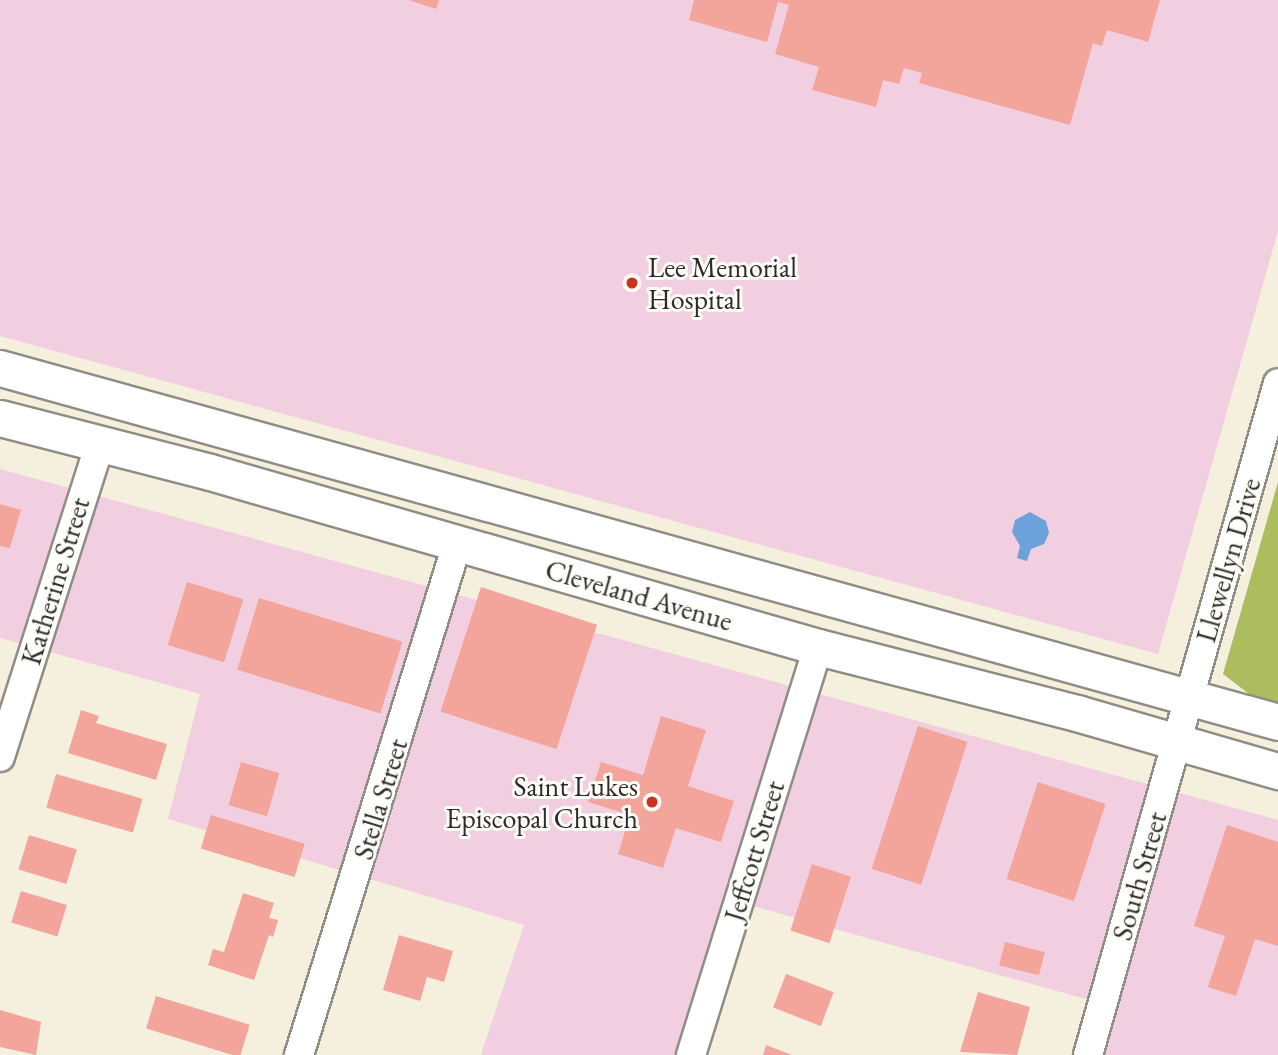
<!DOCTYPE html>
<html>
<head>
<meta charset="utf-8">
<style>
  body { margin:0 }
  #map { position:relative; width:1278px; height:1055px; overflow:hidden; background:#f5efdd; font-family:"EB Garamond",serif }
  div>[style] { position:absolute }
  .built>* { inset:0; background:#f2cfe0 }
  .green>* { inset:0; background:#adbc5f }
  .water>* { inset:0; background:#6da1d9 }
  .building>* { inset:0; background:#f3a59c; transform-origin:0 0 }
  .roads { filter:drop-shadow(2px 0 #908d84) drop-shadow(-2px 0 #908d84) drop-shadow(0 2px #908d84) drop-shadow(0 -2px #908d84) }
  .minor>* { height:28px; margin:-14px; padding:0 14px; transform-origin:14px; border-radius:14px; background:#fff }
  .major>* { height:35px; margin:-17.5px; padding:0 17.5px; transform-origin:17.5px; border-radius:17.5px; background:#fff }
  .dots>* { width:19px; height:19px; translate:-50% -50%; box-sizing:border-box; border:4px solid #fdfcf7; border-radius:50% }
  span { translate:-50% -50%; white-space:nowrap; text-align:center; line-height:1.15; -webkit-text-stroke:6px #fdfcf7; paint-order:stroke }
  .poi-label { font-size:28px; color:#2b2b2b }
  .left { translate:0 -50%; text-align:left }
  .right { translate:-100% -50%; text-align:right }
  .street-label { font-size:28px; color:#2b2b2b }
</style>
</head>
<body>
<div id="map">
  <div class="built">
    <i style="clip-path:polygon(0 0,1278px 0,1278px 231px,1158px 654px,0 336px)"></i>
    <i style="clip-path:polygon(0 469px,1278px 820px,1278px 1055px,1080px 1055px,1096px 1002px,732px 900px,680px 1055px,481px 1055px,524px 925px,168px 819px,200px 694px,0 638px)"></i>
  </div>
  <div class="green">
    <i style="clip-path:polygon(1278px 482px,1278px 702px,1249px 694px,1223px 674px)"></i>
  </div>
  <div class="water">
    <i style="clip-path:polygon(1030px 512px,1046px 521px,1049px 533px,1044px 544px,1031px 549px,1027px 561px,1017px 558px,1020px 546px,1012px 532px,1015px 520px)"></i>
  </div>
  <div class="building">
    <i style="clip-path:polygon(409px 0,439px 0,436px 9px)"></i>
    <i style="clip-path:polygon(694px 0,1160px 0,1148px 42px,1107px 30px,1102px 46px,1093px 43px,1070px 125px,919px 83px,922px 73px,904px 68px,899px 84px,883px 80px,876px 107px,812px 90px,819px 67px,775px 54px,789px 5px,778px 2px,767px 42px,689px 20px)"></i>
    <i style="clip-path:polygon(0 504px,21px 510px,10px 548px,0 546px)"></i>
    <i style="left:187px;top:582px;width:59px;height:66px;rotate:17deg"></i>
    <i style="left:481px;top:587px;width:122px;height:131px;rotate:18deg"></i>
    <i style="left:259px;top:598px;width:150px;height:75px;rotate:17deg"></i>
    <i style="clip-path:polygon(81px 710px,99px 716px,96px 723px,167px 744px,156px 780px,68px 753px)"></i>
    <i style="clip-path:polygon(661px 716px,706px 730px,688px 786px,734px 801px,721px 842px,676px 828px,663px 868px,618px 854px,630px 815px,588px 802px,601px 762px,643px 775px)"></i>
    <i style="left:918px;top:726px;width:52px;height:150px;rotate:18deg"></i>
    <i style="left:241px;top:762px;width:40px;height:45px;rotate:16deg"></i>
    <i style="left:56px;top:774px;width:90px;height:35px;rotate:16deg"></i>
    <i style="left:1038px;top:782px;width:71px;height:102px;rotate:18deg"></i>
    <i style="left:211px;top:815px;width:98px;height:35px;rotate:17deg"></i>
    <i style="clip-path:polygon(1227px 825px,1278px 842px,1278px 946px,1255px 939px,1236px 996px,1208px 987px,1225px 936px,1194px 926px)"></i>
    <i style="left:29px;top:835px;width:50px;height:36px;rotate:17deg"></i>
    <i style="left:812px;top:864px;width:41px;height:70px;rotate:18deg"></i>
    <i style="left:21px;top:891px;width:48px;height:33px;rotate:17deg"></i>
    <i style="clip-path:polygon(243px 893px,274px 903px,269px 918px,278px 920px,273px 937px,269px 935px,254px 980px,208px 965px,213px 949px,224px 952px)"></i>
    <i style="clip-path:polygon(399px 935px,453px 951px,444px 982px,427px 977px,420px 1001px,383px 990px)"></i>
    <i style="left:1005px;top:942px;width:41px;height:24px;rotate:14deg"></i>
    <i style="left:786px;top:974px;width:51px;height:36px;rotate:21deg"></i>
    <i style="clip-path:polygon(978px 992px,1030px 1007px,1017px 1055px,960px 1052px)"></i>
    <i style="left:156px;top:996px;width:98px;height:34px;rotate:17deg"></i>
    <i style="clip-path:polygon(0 1010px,41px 1022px,36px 1055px,0 1047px)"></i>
    <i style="clip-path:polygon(766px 1045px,792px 1055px,763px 1055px)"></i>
  </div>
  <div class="roads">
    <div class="minor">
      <i style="left:0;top:757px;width:325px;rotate:-72.3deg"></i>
      <i style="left:299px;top:1055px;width:538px;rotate:-72.81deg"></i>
      <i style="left:691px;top:1055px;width:427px;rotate:-72.7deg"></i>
      <i style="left:1088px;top:1055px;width:698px;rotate:-74.21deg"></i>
    </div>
    <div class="major">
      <i style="left:0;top:368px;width:1326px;rotate:15.48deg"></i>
      <i style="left:0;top:418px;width:217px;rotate:14.4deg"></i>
      <i style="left:210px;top:472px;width:633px;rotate:16.06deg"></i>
      <i style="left:818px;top:647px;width:270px;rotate:14.3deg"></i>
      <i style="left:1080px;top:714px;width:206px;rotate:16.1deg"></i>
    </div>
  </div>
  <div class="dots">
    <i style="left:632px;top:283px;background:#c8321e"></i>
    <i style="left:652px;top:802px;background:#c8321e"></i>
  </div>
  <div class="poi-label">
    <span class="left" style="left:648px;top:283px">Lee Memorial<br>Hospital</span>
    <span class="right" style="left:638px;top:802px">Saint Lukes<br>Episcopal Church</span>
  </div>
  <div class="street-label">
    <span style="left:1228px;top:560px;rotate:-74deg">Llewellyn Drive</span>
    <span style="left:55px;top:581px;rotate:-73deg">Katherine Street</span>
    <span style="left:639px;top:595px;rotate:16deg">Cleveland Avenue</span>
    <span style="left:380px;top:799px;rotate:-73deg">Stella Street</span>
    <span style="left:754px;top:851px;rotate:-73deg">Jeffcott Street</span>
    <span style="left:1139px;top:876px;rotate:-74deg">South Street</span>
  </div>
</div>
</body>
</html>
